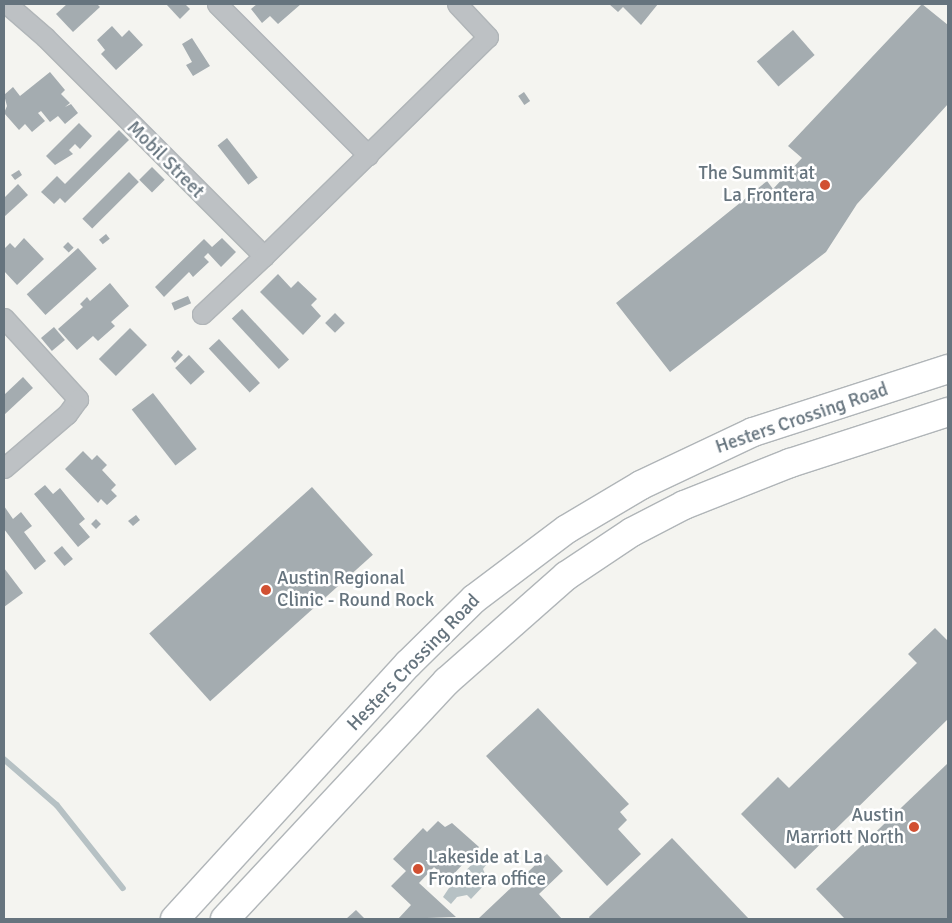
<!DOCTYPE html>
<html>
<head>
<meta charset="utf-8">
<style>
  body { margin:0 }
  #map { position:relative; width:952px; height:923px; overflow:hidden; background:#f4f4f0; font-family:Signika,sans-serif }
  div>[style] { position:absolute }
  .water>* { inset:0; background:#b6c1c4 }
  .stream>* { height:5.5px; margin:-2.75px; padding:0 2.75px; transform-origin:2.75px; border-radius:2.75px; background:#b6c1c4 }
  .building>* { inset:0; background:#a4acb0; transform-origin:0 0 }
  .roads { filter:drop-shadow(1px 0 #b0b5b8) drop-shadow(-1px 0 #b0b5b8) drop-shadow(0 1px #b0b5b8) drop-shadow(0 -1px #b0b5b8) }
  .street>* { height:19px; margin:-9.5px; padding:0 9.5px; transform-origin:9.5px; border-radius:9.5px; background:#bdc1c4 }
  .secondary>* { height:28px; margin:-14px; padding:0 14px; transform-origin:14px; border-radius:14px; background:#fff }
  .dots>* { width:14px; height:14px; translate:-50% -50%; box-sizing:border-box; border:2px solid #fff; border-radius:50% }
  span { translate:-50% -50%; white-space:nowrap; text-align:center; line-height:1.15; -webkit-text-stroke:5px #fff; paint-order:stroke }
  .street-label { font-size:19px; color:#66747e }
  .poi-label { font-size:19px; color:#66747e }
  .right { translate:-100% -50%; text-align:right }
  .left { translate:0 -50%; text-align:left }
  .frame { position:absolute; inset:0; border:5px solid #66747e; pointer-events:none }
</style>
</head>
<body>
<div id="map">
  <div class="water">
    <i style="clip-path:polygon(481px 855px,489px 861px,483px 869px,488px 881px,471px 899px,467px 895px,457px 897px,451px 904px,443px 897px,449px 888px)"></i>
  </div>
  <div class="stream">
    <i style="left:4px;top:759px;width:70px;rotate:41deg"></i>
    <i style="left:57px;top:805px;width:106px;rotate:51.5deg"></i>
  </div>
  <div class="building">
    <i style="clip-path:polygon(67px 4px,97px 4px,100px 7px,73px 32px,56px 14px)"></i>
    <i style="clip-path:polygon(166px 4px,185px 4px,190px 9px,180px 19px)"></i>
    <i style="clip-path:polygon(257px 4px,301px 4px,278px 24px,270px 16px,262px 23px,251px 9px)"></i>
    <i style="clip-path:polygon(609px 4px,658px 4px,641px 25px,623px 7px,618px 12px)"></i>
    <i style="clip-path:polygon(922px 4px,948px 25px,948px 104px,857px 204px,826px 252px,670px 372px,616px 303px,767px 181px,773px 189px,802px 158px,788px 146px)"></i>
    <i style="clip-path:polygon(112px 26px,122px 37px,129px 30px,143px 45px,116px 70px,101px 54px,105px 50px,97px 40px)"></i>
    <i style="left:793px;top:30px;width:33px;height:48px;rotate:49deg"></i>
    <i style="clip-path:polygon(192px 38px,210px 66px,193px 76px,186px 65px,192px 62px,182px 44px)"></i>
    <i style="clip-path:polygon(50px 72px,65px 90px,61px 94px,70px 103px,65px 107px,71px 104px,78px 113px,65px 124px,58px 116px,50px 122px,41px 111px,38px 113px,45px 121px,32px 132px,25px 124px,19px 130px,4px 113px,7px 106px,4px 95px,13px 87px,20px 96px)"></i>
    <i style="left:524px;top:92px;width:11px;height:7px;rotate:56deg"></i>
    <i style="clip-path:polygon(79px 123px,92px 136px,80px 149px,75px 144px,69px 150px,73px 154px,55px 165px,46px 156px)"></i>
    <i style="clip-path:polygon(119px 130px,129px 140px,65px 203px,60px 198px,54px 204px,41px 192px,57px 176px,65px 184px)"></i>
    <i style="left:227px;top:138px;width:50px;height:12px;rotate:52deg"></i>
    <i style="left:152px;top:167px;width:18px;height:18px;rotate:45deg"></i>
    <i style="clip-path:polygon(19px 170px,22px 175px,15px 180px,11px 175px)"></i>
    <i style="left:129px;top:172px;width:14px;height:66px;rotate:45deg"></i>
    <i style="clip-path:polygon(18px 184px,28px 195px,4px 217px,4px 198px)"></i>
    <i style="left:106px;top:234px;width:6px;height:9px;rotate:51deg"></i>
    <i style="clip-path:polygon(24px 238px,44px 259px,17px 285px,4px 271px,4px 249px,10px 243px,15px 248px)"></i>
    <i style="clip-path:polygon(222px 238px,236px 252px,221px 267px,208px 253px,204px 257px,209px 262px,193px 277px,189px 272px,164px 297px,155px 287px,204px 239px,212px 247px)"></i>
    <i style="left:68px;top:242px;width:8px;height:7px;rotate:45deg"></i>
    <i style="left:78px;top:248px;width:28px;height:69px;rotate:48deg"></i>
    <i style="clip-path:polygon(278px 274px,291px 288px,298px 281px,317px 299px,311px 305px,321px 316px,303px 335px,260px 292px)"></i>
    <i style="clip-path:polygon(110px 283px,129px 306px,111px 322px,115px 326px,98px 341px,93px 336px,77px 350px,58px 329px,83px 307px,80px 304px,87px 297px,90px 301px)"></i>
    <i style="left:188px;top:296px;width:8px;height:18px;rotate:67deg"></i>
    <i style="left:242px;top:309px;width:69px;height:14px;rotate:47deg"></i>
    <i style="left:335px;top:313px;width:14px;height:14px;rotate:45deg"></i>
    <i style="left:54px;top:327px;width:17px;height:17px;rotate:50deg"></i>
    <i style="left:130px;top:328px;width:24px;height:44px;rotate:45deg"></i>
    <i style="left:219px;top:339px;width:60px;height:14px;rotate:47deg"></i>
    <i style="clip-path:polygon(178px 350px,183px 355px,175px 363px,171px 358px)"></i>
    <i style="left:189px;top:355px;width:23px;height:19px;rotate:47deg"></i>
    <i style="clip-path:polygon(23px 377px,33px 388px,4px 415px,4px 395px)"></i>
    <i style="left:153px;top:393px;width:71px;height:27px;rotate:52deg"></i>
    <i style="clip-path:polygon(83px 451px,92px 460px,97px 455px,107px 465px,102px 470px,116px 485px,111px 490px,117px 496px,107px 505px,101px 499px,98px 503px,65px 469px)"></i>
    <i style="clip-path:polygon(45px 485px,53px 494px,60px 488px,85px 519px,79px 524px,90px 537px,78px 547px,34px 494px)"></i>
    <i style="left:312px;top:487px;width:91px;height:219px;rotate:48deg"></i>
    <i style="clip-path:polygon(4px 506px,13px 519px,21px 512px,32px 526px,24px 532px,46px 561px,35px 570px,4px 529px)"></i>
    <i style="clip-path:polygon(136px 515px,140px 520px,133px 526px,128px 521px)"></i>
    <i style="left:96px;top:519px;width:7px;height:7px;rotate:45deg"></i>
    <i style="left:62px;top:546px;width:17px;height:11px;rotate:50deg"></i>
    <i style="clip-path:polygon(4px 568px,23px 593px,4px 607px)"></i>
    <i style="clip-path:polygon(935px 628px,948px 641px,948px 719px,795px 869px,741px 814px,778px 777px,789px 788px,917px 663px,908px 654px)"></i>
    <i style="clip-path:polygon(538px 708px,629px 804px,620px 812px,627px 820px,618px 829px,641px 854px,607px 886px,486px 756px)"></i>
    <i style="clip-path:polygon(947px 764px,948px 919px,845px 919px,816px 889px)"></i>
    <i style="clip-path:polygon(438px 821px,445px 827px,452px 823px,479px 847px,448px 880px,434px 867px,419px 883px,456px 917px,398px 919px,411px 905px,391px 886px,406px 871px,393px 859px,423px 828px,427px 832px)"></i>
    <i style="clip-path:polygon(672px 838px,749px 919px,590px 919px,589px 917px)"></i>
    <i style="clip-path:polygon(547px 854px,563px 871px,539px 894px,562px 919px,478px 919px)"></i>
    <i style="clip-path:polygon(356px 910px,365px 919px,346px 919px)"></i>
  </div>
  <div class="roads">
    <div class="street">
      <i style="left:7px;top:4px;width:50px;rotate:41deg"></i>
      <i style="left:45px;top:37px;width:310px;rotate:45deg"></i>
      <i style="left:264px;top:256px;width:85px;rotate:136.9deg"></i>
      <i style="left:217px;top:4px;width:214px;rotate:45deg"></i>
      <i style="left:264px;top:256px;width:313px;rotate:-44.4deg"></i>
      <i style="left:488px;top:37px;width:45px;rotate:-133.2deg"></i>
      <i style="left:4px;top:318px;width:110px;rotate:47.6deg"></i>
      <i style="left:78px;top:399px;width:19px;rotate:126deg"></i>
      <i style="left:67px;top:414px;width:83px;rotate:139.4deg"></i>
    </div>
    <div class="secondary">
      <i style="left:175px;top:919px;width:345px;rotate:-47.6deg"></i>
      <i style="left:408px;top:664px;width:93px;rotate:-44.6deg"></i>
      <i style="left:474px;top:599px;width:116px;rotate:-37deg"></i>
      <i style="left:567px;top:529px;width:86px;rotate:-30.7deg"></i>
      <i style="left:641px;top:485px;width:124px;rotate:-25.3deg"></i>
      <i style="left:753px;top:432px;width:205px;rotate:-17.9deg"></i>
      <i style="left:225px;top:919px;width:325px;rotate:-47deg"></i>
      <i style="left:447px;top:681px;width:159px;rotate:-41.4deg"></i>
      <i style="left:566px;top:576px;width:79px;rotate:-33.7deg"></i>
      <i style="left:632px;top:532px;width:59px;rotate:-27.4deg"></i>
      <i style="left:684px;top:505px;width:114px;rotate:-21.6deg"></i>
      <i style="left:790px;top:463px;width:166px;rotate:-17.9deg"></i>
    </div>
  </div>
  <div class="dots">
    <i style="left:825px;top:185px;background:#d15032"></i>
    <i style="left:266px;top:590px;background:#d15032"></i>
    <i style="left:914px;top:827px;background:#d15032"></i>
    <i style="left:418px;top:869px;background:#d15032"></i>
  </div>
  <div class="street-label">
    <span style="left:165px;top:160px;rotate:45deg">Mobil Street</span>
    <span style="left:802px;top:419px;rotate:-19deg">Hesters Crossing Road</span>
    <span style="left:414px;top:663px;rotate:-46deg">Hesters Crossing Road</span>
  </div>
  <div class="poi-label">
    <span class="right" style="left:815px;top:185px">The Summit at<br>La Frontera</span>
    <span class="left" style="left:277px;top:590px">Austin Regional<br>Clinic - Round Rock</span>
    <span class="right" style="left:904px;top:827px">Austin<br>Marriott North</span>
    <span class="left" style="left:428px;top:869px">Lakeside at La<br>Frontera office</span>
  </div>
  <div class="frame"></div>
</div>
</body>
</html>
